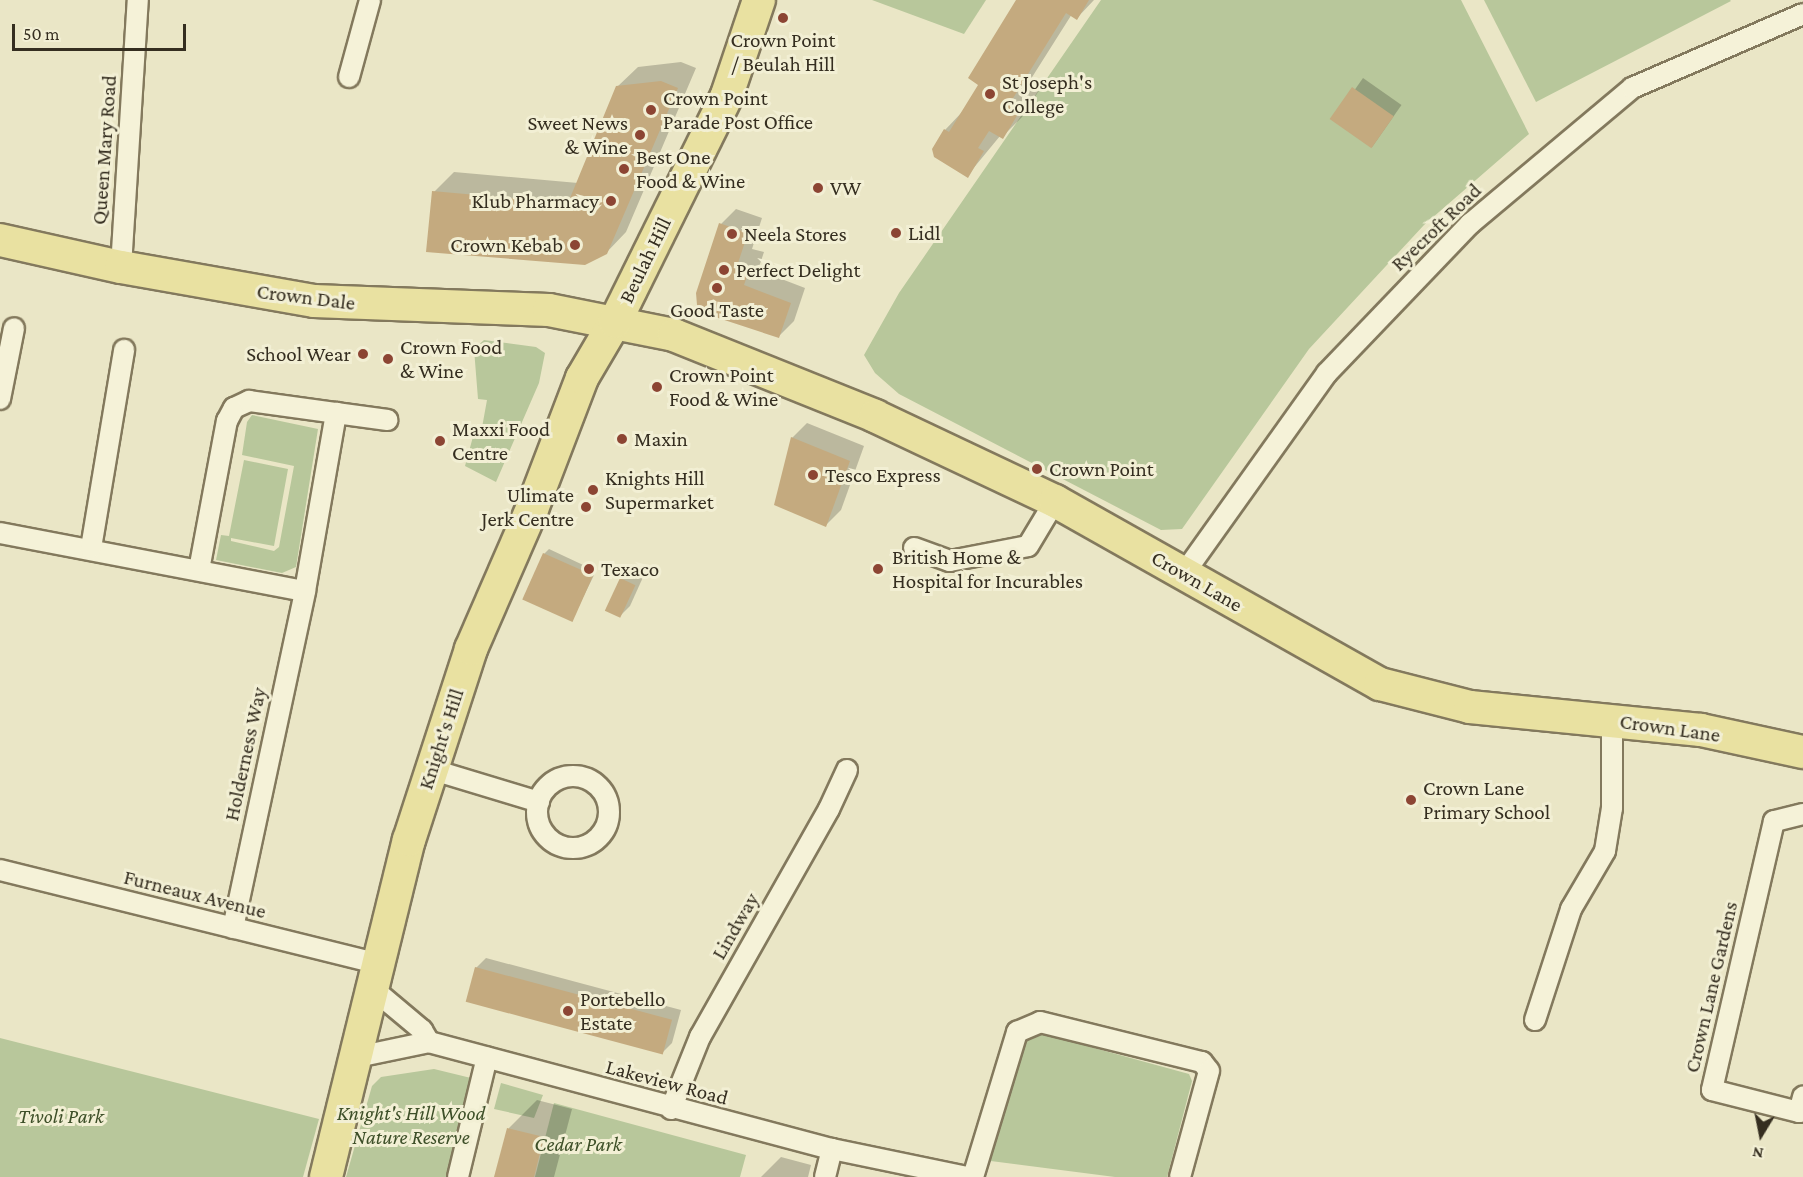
<!DOCTYPE html>
<html>
<head>
<meta charset="utf-8">
<style>
  body { margin:0 }
  #map { position:relative; width:1803px; height:1177px; overflow:hidden; background:#eae6c6; font-family:"Crimson Pro",serif }
  div>[style] { position:absolute }
  .green>* { inset:0; background:#b8c79b }
  .shadow>* { inset:0; background:#0003; transform-origin:0 0 }
  .building>* { inset:0; background:#c4aa7f; transform-origin:0 0 }
  .roads { filter:drop-shadow(2px 0 #83795d) drop-shadow(-2px 0 #83795d) drop-shadow(0 2px #83795d) drop-shadow(0 -2px #83795d) }
  .minor>* { height:20px; margin:-10px; padding:0 10px; transform-origin:10px; border-radius:10px; background:#f5f2d8 }
  .minor>.ring { margin:-10px; padding:0; box-sizing:content-box; background:none; border:20px solid #f5f2d8; border-radius:50% }
  .primary>* { height:32px; margin:-16px; padding:0 16px; transform-origin:16px; border-radius:16px; background:#e9e1a1 }
  .dots>* { width:16px; height:16px; translate:-50% -50%; box-sizing:border-box; border:3px solid #f2efd4; border-radius:50% }
  span { translate:-50% -50%; white-space:nowrap; text-align:center; line-height:1.15; -webkit-text-stroke:6px #f2efd4; paint-order:stroke }
  .poi-label { font-size:21px; color:#352e20 }
  .left { translate:0 -50%; text-align:left }
  .right { translate:-100% -50%; text-align:right }
  .street-label { font-size:21px; color:#352e20 }
  .park-label { font-size:21px; color:#3d4f28; font-style:italic }
  .north { position:absolute; left:1731px; top:1105px; width:60px; height:60px; -webkit-text-stroke:4px #f2efd4; paint-order:stroke; rotate:190deg; font-size:16px; font-weight:700; line-height:24px; text-align:center; color:#352e20 }
  .north::after { content:''; display:block; margin:auto; width:21px; height:27px; background:#352e20; clip-path:polygon(50% 0,100% 100%,50% 72%,0 100%) }
  .scale { position:absolute; left:12px; top:24px; width:174px; height:27px; box-sizing:border-box; border:3px solid #352e20; border-top:0; padding-left:8px; font-size:18px; line-height:21px; white-space:nowrap; color:#352e20; -webkit-text-stroke:4px #f2efd4; paint-order:stroke }
</style>
</head>
<body>
<div id="map">
  <div class="green">
    <i style="clip-path:polygon(872px 0,986px 0,964px 34px)"></i>
    <i style="clip-path:polygon(1101px 0,1461px 0,1529px 134px,1424px 225px,1309px 349px,1182px 529px,1161px 530px,899px 394px,875px 373px,864px 355px,899px 293px)"></i>
    <i style="clip-path:polygon(1484px 0,1730px 0,1731px 1px,1536px 102px)"></i>
    <i style="clip-path:polygon(484px 340px,536px 347px,545px 353px,539px 383px,496px 482px,465px 466px,474px 433px,481px 433px,487px 400px,478px 399px,474px 349px)"></i>
    <i style="clip-path:polygon(252px 415px,318px 429px,296px 567px,282px 573px,216px 560px,221px 535px,229px 536px,244px 460px,288px 469px,274px 546px,231px 538px,231px 541px,274px 551px,279px 547px,294px 466px,242px 455px,247px 422px)"></i>
    <i style="clip-path:polygon(1043px 1034px,1189px 1074px,1192px 1081px,1167px 1177px,1115px 1177px,983px 1160px,1026px 1041px,1030px 1036px)"></i>
    <i style="clip-path:polygon(0 1038px,319px 1119px,303px 1177px,0 1177px)"></i>
    <i style="clip-path:polygon(434px 1069px,471px 1078px,447px 1177px,346px 1177px,372px 1086px,381px 1077px)"></i>
    <i style="clip-path:polygon(501px 1083px,543px 1095px,534px 1118px,494px 1109px)"></i>
    <i style="clip-path:polygon(554px 1103px,746px 1155px,740px 1177px,535px 1177px)"></i>
  </div>
  <div class="shadow">
    <i style="clip-path:polygon(1018px 0,1094px 0,1077px 18px,1072px 14px,1029px 82px,1040px 89px,1022px 117px,1002px 137px,1000px 136px,967px 176px,945px 130px,964px 110px,981px 84px)"></i>
    <i style="clip-path:polygon(681px 62px,696px 68px,626px 232px,606px 253px,434px 192px,454px 172px,578px 183px,617px 87px,638px 67px)"></i>
    <i style="left:1363px;top:78px;width:47px;height:51px;rotate:35deg"></i>
    <i style="clip-path:polygon(736px 209px,762px 218px,752px 249px,764px 252px,758px 270px,805px 288px,794px 321px,779px 336px,704px 312px,721px 224px)"></i>
    <i style="clip-path:polygon(807px 423px,864px 446px,841px 510px,826px 525px,792px 438px)"></i>
    <i style="clip-path:polygon(549px 549px,596px 571px,572px 620px,544px 554px)"></i>
    <i style="clip-path:polygon(631px 569px,644px 575px,630px 606px,620px 616px,621px 578px)"></i>
    <i style="clip-path:polygon(486px 958px,681px 1010px,672px 1043px,662px 1053px,476px 968px)"></i>
    <i style="clip-path:polygon(537px 1100px,572px 1109px,554px 1177px,496px 1177px,509px 1128px)"></i>
    <i style="clip-path:polygon(781px 1157px,811px 1165px,808px 1177px,761px 1177px)"></i>
  </div>
  <div class="building">
    <i style="clip-path:polygon(1016px 0,1089px 0,1077px 20px,1066px 13px,1010px 103px,1021px 109px,1003px 139px,989px 131px,978px 148px,984px 151px,968px 178px,934px 157px,932px 149px,944px 129px,949px 132px,978px 85px,968px 78px)"></i>
    <i style="clip-path:polygon(661px 81px,678px 88px,607px 254px,585px 265px,426px 252px,432px 191px,568px 203px,616px 86px)"></i>
    <i style="left:1352px;top:87px;width:51px;height:39px;rotate:35deg"></i>
    <i style="clip-path:polygon(719px 223px,748px 233px,738px 263px,750px 267px,744px 285px,791px 303px,779px 338px,703px 313px,697px 305px,696px 293px)"></i>
    <i style="clip-path:polygon(791px 437px,850px 461px,826px 527px,774px 505px)"></i>
    <i style="left:543px;top:553px;width:55px;height:51px;rotate:24deg"></i>
    <i style="left:620px;top:578px;width:17px;height:36px;rotate:25deg"></i>
    <i style="left:475px;top:967px;width:204px;height:36px;rotate:15deg"></i>
    <i style="clip-path:polygon(507px 1128px,544px 1137px,534px 1177px,494px 1177px)"></i>
  </div>
  <div class="roads">
    <div class="minor">
      <i style="left:349px;top:77px;width:80px;rotate:-74.7deg"></i>
      <i style="left:121px;top:267px;width:268px;rotate:-86.4deg"></i>
      <i style="left:0;top:399px;width:72px;rotate:-78.8deg"></i>
      <i style="left:0;top:533px;width:310px;rotate:10.8deg"></i>
      <i style="left:91px;top:548px;width:201px;rotate:-80.5deg"></i>
      <i style="left:914px;top:548px;width:38px;rotate:20deg"></i>
      <i style="left:950px;top:561px;width:79px;rotate:-10.9deg"></i>
      <i style="left:1028px;top:546px;width:52px;rotate:-59deg"></i>
      <i style="left:199px;top:570px;width:152px;rotate:-79.4deg"></i>
      <i style="left:227px;top:421px;width:15px;rotate:-62deg"></i>
      <i style="left:234px;top:408px;width:17px;rotate:-25deg"></i>
      <i style="left:249px;top:401px;width:88px;rotate:7.9deg"></i>
      <i style="left:1185px;top:572px;width:244px;rotate:-54.5deg"></i>
      <i style="left:1327px;top:373px;width:207px;rotate:-46.2deg"></i>
      <i style="left:1470px;top:224px;width:212px;rotate:-40deg"></i>
      <i style="left:1632px;top:88px;width:186px;rotate:-23.4deg"></i>
      <i style="left:430px;top:769px;width:114px;rotate:16.8deg"></i>
      <i class="ring" style="left:537px;top:776px;width:52px;height:52px"></i>
      <i style="left:1803px;top:814px;width:30px;rotate:166deg"></i>
      <i style="left:1774px;top:821px;width:276px;rotate:103deg"></i>
      <i style="left:1712px;top:1090px;width:90px;rotate:14.2deg"></i>
      <i style="left:1799px;top:1112px;width:16px;rotate:-75deg"></i>
      <i style="left:0;top:870px;width:390px;rotate:13.9deg"></i>
      <i style="left:233px;top:928px;width:345px;rotate:-77.9deg"></i>
      <i style="left:305px;top:591px;width:181px;rotate:-80.1deg"></i>
      <i style="left:336px;top:413px;width:52px;rotate:7.7deg"></i>
      <i style="left:373px;top:989px;width:64px;rotate:39.9deg"></i>
      <i style="left:422px;top:1030px;width:14px;rotate:60deg"></i>
      <i style="left:1535px;top:1020px;width:117px;rotate:-72deg"></i>
      <i style="left:1571px;top:909px;width:67px;rotate:-59.6deg"></i>
      <i style="left:1605px;top:851px;width:44px;rotate:-80.8deg"></i>
      <i style="left:1612px;top:808px;width:88px;rotate:-90deg"></i>
      <i style="left:357px;top:1057px;width:74px;rotate:-11.8deg"></i>
      <i style="left:429px;top:1042px;width:417px;rotate:14.9deg"></i>
      <i style="left:832px;top:1149px;width:138px;rotate:11.7deg"></i>
      <i style="left:671px;top:1109px;width:78px;rotate:-68.1deg"></i>
      <i style="left:700px;top:1037px;width:262px;rotate:-60.5deg"></i>
      <i style="left:829px;top:809px;width:43px;rotate:-65.2deg"></i>
      <i style="left:458px;top:1177px;width:123px;rotate:-76.4deg"></i>
      <i style="left:825px;top:1177px;width:29px;rotate:-76deg"></i>
      <i style="left:973px;top:1177px;width:152px;rotate:-73.1deg"></i>
      <i style="left:1017px;top:1032px;width:25px;rotate:-23deg"></i>
      <i style="left:1040px;top:1022px;width:167px;rotate:13.9deg"></i>
      <i style="left:1202px;top:1062px;width:11px;rotate:52deg"></i>
      <i style="left:1209px;top:1071px;width:110px;rotate:105.3deg"></i>
    </div>
    <div class="primary">
      <i style="left:0;top:240px;width:124px;rotate:12.6deg"></i>
      <i style="left:121px;top:267px;width:196px;rotate:10deg"></i>
      <i style="left:314px;top:301px;width:235px;rotate:2.2deg"></i>
      <i style="left:549px;top:310px;width:127px;rotate:11.3deg"></i>
      <i style="left:674px;top:335px;width:217px;rotate:21.9deg"></i>
      <i style="left:875px;top:416px;width:199px;rotate:25.3deg"></i>
      <i style="left:1055px;top:501px;width:373px;rotate:29.4deg"></i>
      <i style="left:1380px;top:684px;width:93px;rotate:14.3deg"></i>
      <i style="left:1470px;top:707px;width:232px;rotate:5.7deg"></i>
      <i style="left:1701px;top:730px;width:104px;rotate:12.2deg"></i>
      <i style="left:326px;top:1177px;width:347px;rotate:-76.2deg"></i>
      <i style="left:409px;top:840px;width:201px;rotate:-72deg"></i>
      <i style="left:471px;top:649px;width:153px;rotate:-66.5deg"></i>
      <i style="left:532px;top:509px;width:140px;rotate:-69.1deg"></i>
      <i style="left:582px;top:378px;width:65px;rotate:-59.5deg"></i>
      <i style="left:615px;top:322px;width:253px;rotate:-63.7deg"></i>
      <i style="left:727px;top:95px;width:100px;rotate:-71.4deg"></i>
    </div>
  </div>
  <div class="dots">
    <i style="left:783px;top:18px;background:#8c4533"></i>
    <i style="left:990px;top:94px;background:#8c4533"></i>
    <i style="left:651px;top:110px;background:#8c4533"></i>
    <i style="left:640px;top:135px;background:#8c4533"></i>
    <i style="left:624px;top:169px;background:#8c4533"></i>
    <i style="left:818px;top:188px;background:#8c4533"></i>
    <i style="left:611px;top:201px;background:#8c4533"></i>
    <i style="left:896px;top:233px;background:#8c4533"></i>
    <i style="left:732px;top:234px;background:#8c4533"></i>
    <i style="left:575px;top:245px;background:#8c4533"></i>
    <i style="left:724px;top:270px;background:#8c4533"></i>
    <i style="left:717px;top:288px;background:#8c4533"></i>
    <i style="left:363px;top:354px;background:#8c4533"></i>
    <i style="left:388px;top:359px;background:#8c4533"></i>
    <i style="left:657px;top:387px;background:#8c4533"></i>
    <i style="left:622px;top:439px;background:#8c4533"></i>
    <i style="left:440px;top:441px;background:#8c4533"></i>
    <i style="left:1037px;top:469px;background:#8c4533"></i>
    <i style="left:813px;top:475px;background:#8c4533"></i>
    <i style="left:593px;top:490px;background:#8c4533"></i>
    <i style="left:586px;top:507px;background:#8c4533"></i>
    <i style="left:589px;top:569px;background:#8c4533"></i>
    <i style="left:878px;top:569px;background:#8c4533"></i>
    <i style="left:1411px;top:800px;background:#8c4533"></i>
    <i style="left:568px;top:1011px;background:#8c4533"></i>
  </div>
  <div class="poi-label">
    <span style="left:783px;top:52px">Crown Point<br>/ Beulah Hill</span>
    <span class="left" style="left:1002px;top:94px">St Joseph's<br>College</span>
    <span class="left" style="left:663px;top:110px">Crown Point<br>Parade Post Office</span>
    <span class="right" style="left:628px;top:135px">Sweet News<br>&amp; Wine</span>
    <span class="left" style="left:636px;top:169px">Best One<br>Food &amp; Wine</span>
    <span class="left" style="left:830px;top:188px">VW</span>
    <span class="right" style="left:599px;top:201px">Klub Pharmacy</span>
    <span class="left" style="left:908px;top:233px">Lidl</span>
    <span class="left" style="left:744px;top:234px">Neela Stores</span>
    <span class="right" style="left:563px;top:245px">Crown Kebab</span>
    <span class="left" style="left:736px;top:270px">Perfect Delight</span>
    <span style="left:717px;top:310px">Good Taste</span>
    <span class="left" style="left:400px;top:359px">Crown Food<br>&amp; Wine</span>
    <span class="right" style="left:351px;top:354px">School Wear</span>
    <span class="left" style="left:669px;top:387px">Crown Point<br>Food &amp; Wine</span>
    <span class="left" style="left:452px;top:441px">Maxxi Food<br>Centre</span>
    <span class="left" style="left:634px;top:439px">Maxin</span>
    <span class="left" style="left:1049px;top:469px">Crown Point</span>
    <span class="left" style="left:825px;top:475px">Tesco Express</span>
    <span class="left" style="left:605px;top:490px">Knights Hill<br>Supermarket</span>
    <span class="right" style="left:574px;top:507px">Ulimate<br>Jerk Centre</span>
    <span class="left" style="left:892px;top:569px">British Home &amp;<br>Hospital for Incurables</span>
    <span class="left" style="left:601px;top:569px">Texaco</span>
    <span class="left" style="left:1423px;top:800px">Crown Lane<br>Primary School</span>
    <span class="left" style="left:580px;top:1011px">Portebello<br>Estate</span>
  </div>
  <div class="street-label">
    <span style="left:104px;top:150px;rotate:-86deg">Queen Mary Road</span>
    <span style="left:1436px;top:227px;rotate:-44deg">Ryecroft Road</span>
    <span style="left:645px;top:260px;rotate:-64deg">Beulah Hill</span>
    <span style="left:306px;top:297px;rotate:7deg">Crown Dale</span>
    <span style="left:1197px;top:581px;rotate:30deg">Crown Lane</span>
    <span style="left:1670px;top:728px;rotate:8deg">Crown Lane</span>
    <span style="left:441px;top:739px;rotate:-72deg">Knight's Hill</span>
    <span style="left:245px;top:754px;rotate:-78deg">Holderness Way</span>
    <span style="left:195px;top:894px;rotate:14deg">Furneaux Avenue</span>
    <span style="left:735px;top:926px;rotate:-60deg">Lindway</span>
    <span style="left:1711px;top:987px;rotate:-77deg">Crown Lane Gardens</span>
    <span style="left:667px;top:1082px;rotate:15deg">Lakeview Road</span>
  </div>
  <div class="park-label">
    <span style="left:411px;top:1125px">Knight's Hill Wood<br>Nature Reserve</span>
    <span style="left:61px;top:1116px">Tivoli Park</span>
    <span style="left:578px;top:1144px">Cedar Park</span>
  </div>
  <div class="north">N</div>
  <div class="scale">50 m</div>
</div>
</body>
</html>
